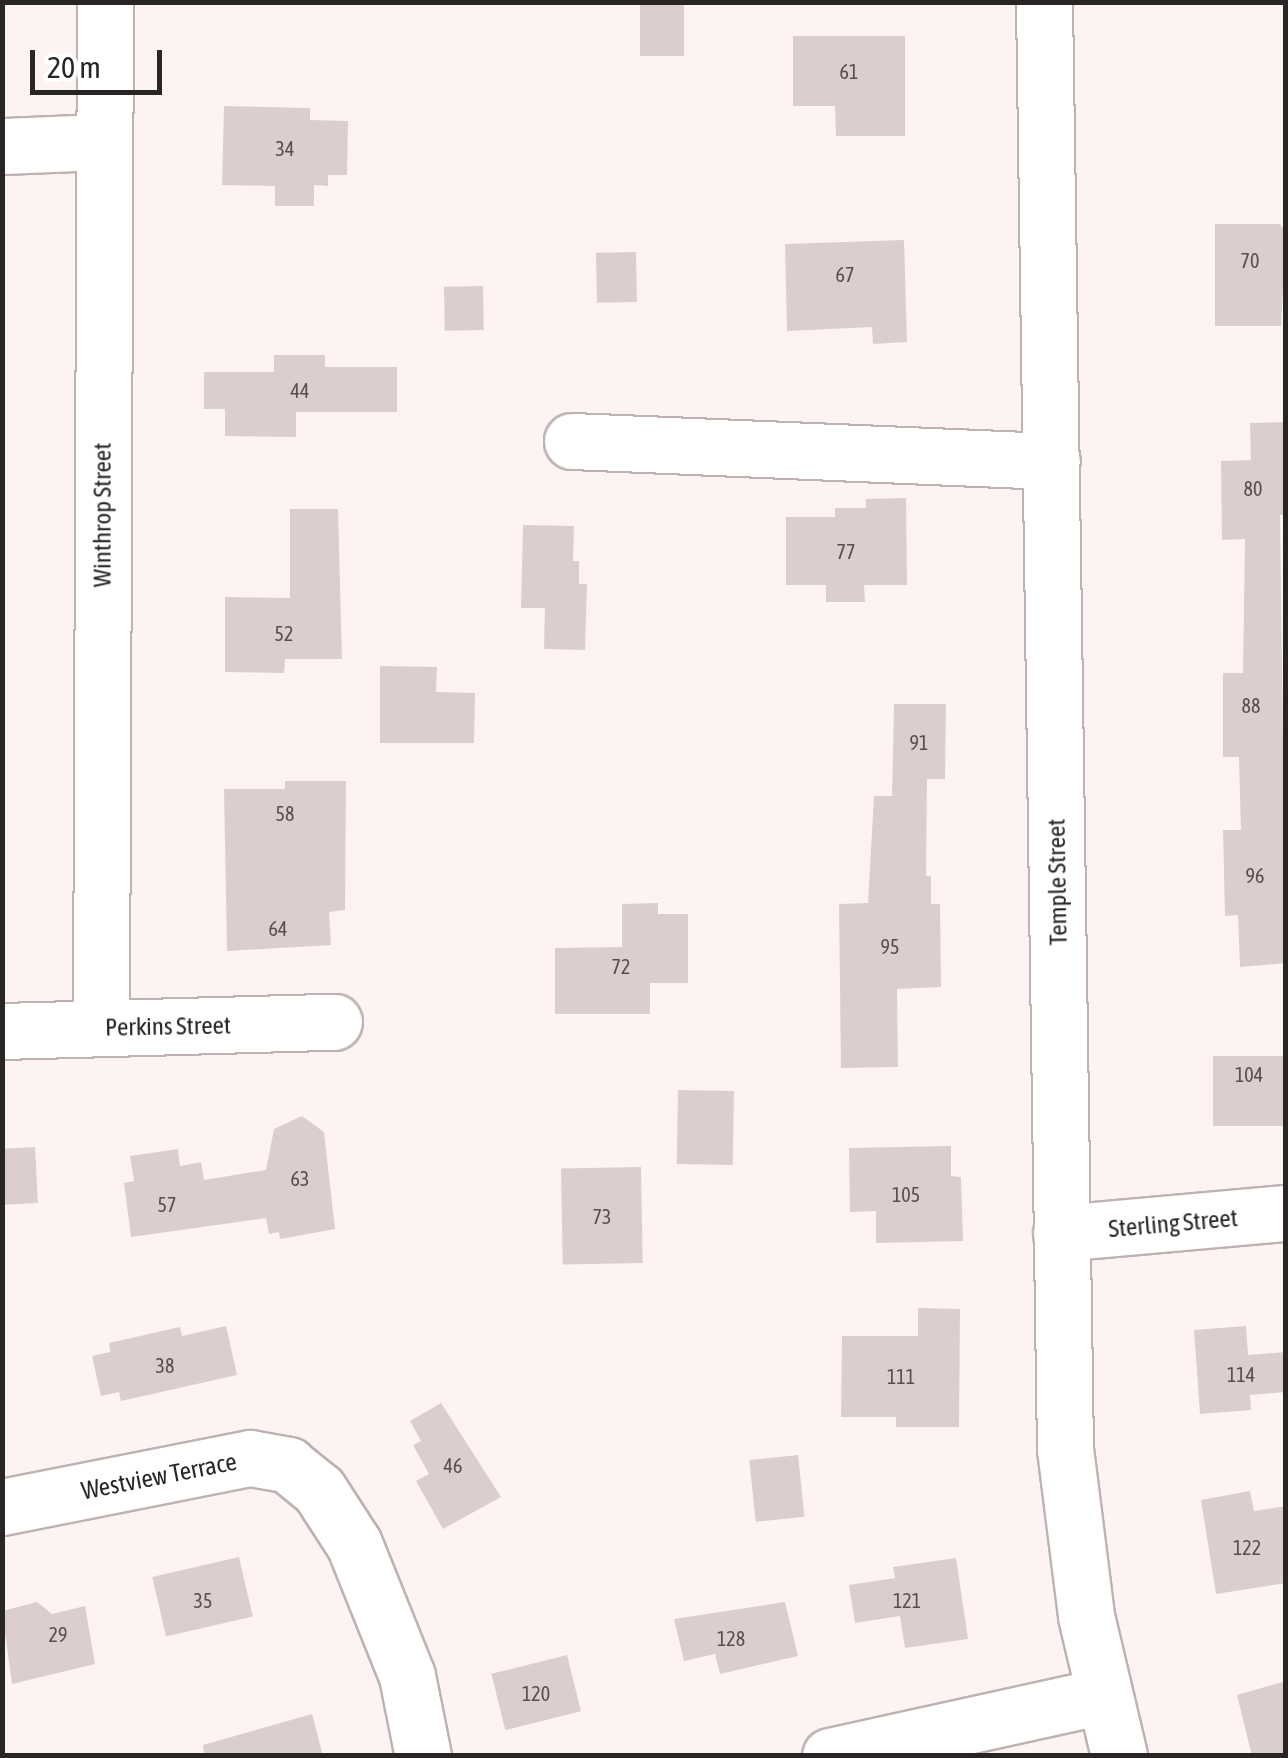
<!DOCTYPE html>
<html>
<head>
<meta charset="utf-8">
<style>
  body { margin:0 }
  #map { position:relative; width:1288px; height:1758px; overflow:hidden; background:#fef3f3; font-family:"Asap Condensed",sans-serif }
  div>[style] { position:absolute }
  .building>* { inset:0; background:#dccece; transform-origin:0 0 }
  .roads { filter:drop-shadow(2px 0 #bfb2b1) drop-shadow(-2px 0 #bfb2b1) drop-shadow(0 2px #bfb2b1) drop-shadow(0 -2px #bfb2b1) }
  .minor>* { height:55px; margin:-27.5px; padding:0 27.5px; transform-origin:27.5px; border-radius:27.5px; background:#fff }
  span { translate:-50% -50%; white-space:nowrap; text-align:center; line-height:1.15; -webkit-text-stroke:8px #fff; paint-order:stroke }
  .number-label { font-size:20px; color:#564f4f }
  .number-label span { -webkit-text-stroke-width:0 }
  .street-label { font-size:25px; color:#2a2525 }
  .frame { position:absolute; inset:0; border:5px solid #2a2525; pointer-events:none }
  .scale { position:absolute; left:30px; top:50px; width:132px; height:45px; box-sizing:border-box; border:5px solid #2a2525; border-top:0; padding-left:12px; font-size:30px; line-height:35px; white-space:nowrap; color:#2a2525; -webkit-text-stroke:8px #fff; paint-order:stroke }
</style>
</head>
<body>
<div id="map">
  <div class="building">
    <i style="left:640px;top:2px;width:44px;height:54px"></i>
    <i style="clip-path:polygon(793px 36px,905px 36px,905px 136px,836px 136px,835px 106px,793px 106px)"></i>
    <i style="clip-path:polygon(224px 106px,310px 108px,310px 120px,348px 121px,347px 175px,328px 175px,328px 186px,314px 185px,314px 206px,275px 206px,275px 186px,222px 185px)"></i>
    <i style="clip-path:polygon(1215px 224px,1280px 224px,1286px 232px,1281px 326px,1215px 326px)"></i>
    <i style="clip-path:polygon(904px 240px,907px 342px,873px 344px,872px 327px,787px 331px,785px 244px)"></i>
    <i style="left:636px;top:252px;width:50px;height:40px;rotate:89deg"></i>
    <i style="left:483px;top:286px;width:44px;height:39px;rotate:89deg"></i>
    <i style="clip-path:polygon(274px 355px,325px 355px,325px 367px,397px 367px,397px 412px,296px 412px,296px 437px,225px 436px,225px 409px,204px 409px,204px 372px,274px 372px)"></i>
    <i style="clip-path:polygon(1286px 422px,1286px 515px,1280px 515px,1286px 963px,1240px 967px,1238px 915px,1225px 916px,1223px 830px,1241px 830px,1239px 757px,1223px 757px,1223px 673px,1243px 673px,1245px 539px,1222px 540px,1221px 461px,1251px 460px,1250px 423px)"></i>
    <i style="clip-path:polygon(906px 498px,907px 585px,864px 585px,865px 602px,826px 602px,826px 585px,786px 585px,786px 517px,835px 517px,835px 508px,866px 508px,866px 499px)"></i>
    <i style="clip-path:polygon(290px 509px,338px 509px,342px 659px,285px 659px,284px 673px,225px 672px,225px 597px,290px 598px)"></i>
    <i style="clip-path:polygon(523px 525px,574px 526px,573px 561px,579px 561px,579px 584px,587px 584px,585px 650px,544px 649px,545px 608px,521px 608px)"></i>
    <i style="clip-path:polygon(380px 666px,437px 667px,436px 692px,475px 693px,474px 743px,380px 743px)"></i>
    <i style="clip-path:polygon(894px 704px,946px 704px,945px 779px,927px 779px,926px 876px,931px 876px,931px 904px,940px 904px,941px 987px,897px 989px,898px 1067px,841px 1068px,839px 904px,868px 903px,874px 796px,892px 796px)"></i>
    <i style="clip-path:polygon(285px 781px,346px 781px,345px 910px,329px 912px,331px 945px,227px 951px,224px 789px,285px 789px)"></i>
    <i style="clip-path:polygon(658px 903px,658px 914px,688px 914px,688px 983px,650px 983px,650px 1014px,555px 1014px,555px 948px,622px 947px,622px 904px)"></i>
    <i style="left:1286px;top:1056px;width:70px;height:73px;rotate:90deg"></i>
    <i style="left:678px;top:1090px;width:56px;height:74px;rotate:1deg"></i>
    <i style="clip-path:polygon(302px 1116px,324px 1132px,335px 1229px,280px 1239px,279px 1232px,269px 1234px,266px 1218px,131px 1237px,124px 1183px,134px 1181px,130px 1156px,178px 1149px,180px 1166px,201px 1162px,204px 1180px,266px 1170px,274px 1129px)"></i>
    <i style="clip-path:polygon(951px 1146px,951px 1176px,961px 1177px,963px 1241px,876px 1243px,876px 1211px,850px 1212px,849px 1148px)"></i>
    <i style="left:35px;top:1147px;width:56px;height:33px;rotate:87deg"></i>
    <i style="left:641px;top:1167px;width:96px;height:80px;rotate:89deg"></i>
    <i style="clip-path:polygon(918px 1308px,960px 1309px,959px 1427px,896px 1427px,896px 1417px,841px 1417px,842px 1336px,918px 1336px)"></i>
    <i style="clip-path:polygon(226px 1326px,237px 1375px,121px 1401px,119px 1392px,101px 1396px,92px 1356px,110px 1352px,109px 1343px,180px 1327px,182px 1336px)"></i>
    <i style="clip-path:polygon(1246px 1326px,1248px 1355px,1286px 1352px,1286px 1392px,1250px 1395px,1251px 1410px,1200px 1414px,1194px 1330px)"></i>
    <i style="clip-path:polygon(441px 1403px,501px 1497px,443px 1529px,416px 1481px,429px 1474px,413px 1445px,421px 1441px,410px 1421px)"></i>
    <i style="left:798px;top:1455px;width:62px;height:49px;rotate:84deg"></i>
    <i style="clip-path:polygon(1250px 1491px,1254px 1511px,1286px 1506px,1286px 1583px,1216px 1594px,1201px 1500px)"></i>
    <i style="left:239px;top:1557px;width:61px;height:89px;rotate:77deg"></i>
    <i style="clip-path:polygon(956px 1558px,968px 1639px,905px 1648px,900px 1616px,855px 1623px,849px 1585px,895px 1578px,893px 1567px)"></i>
    <i style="clip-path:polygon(37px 1602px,52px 1614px,85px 1606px,95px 1664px,12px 1684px,2px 1611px)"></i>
    <i style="clip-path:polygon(785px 1602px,798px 1656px,720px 1674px,715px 1654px,684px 1661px,674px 1619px)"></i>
    <i style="left:567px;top:1655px;width:58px;height:78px;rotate:76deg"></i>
    <i style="clip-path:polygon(1286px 1681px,1286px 1756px,1252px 1756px,1237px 1695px)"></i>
    <i style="clip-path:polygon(312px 1714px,323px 1756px,204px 1756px,203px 1745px)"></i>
  </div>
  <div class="roads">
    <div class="minor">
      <i style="left:1044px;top:2px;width:1447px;rotate:89.17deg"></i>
      <i style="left:1065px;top:1449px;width:168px;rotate:82.8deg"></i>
      <i style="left:1086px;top:1616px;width:144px;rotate:76.7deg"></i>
      <i style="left:2px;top:146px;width:101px;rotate:-2.3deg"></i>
      <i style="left:572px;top:441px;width:480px;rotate:2.4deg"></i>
      <i style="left:101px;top:1027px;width:1025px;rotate:-89.78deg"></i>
      <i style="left:2px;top:1031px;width:332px;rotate:-1.6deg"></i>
      <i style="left:1061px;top:1233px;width:226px;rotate:-5.1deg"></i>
      <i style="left:2px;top:1507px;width:253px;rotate:-11.2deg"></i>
      <i style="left:250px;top:1458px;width:39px;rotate:10deg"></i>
      <i style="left:288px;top:1465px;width:40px;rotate:39deg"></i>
      <i style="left:319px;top:1490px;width:64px;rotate:57.1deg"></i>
      <i style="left:354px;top:1544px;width:142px;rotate:68.1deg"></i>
      <i style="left:407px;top:1676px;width:82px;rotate:78.7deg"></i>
      <i style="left:830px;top:1756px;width:280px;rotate:-12.4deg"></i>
    </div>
  </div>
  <div class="number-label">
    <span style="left:849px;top:71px">61</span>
    <span style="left:285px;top:148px">34</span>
    <span style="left:1250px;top:260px">70</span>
    <span style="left:845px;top:274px">67</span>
    <span style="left:300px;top:390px">44</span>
    <span style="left:1253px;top:488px">80</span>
    <span style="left:846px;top:551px">77</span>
    <span style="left:284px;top:633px">52</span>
    <span style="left:1251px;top:705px">88</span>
    <span style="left:919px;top:742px">91</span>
    <span style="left:285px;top:813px">58</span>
    <span style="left:1255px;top:875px">96</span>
    <span style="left:278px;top:928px">64</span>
    <span style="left:890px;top:946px">95</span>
    <span style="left:621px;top:966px">72</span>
    <span style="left:1249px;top:1074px">104</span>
    <span style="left:300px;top:1178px">63</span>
    <span style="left:906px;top:1194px">105</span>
    <span style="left:167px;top:1204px">57</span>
    <span style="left:602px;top:1216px">73</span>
    <span style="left:165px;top:1365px">38</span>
    <span style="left:1241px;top:1374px">114</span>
    <span style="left:901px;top:1376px">111</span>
    <span style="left:453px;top:1465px">46</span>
    <span style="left:1247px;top:1547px">122</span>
    <span style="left:203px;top:1600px">35</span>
    <span style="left:907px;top:1600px">121</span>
    <span style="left:58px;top:1634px">29</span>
    <span style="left:731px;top:1638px">128</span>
    <span style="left:536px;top:1693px">120</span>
  </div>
  <div class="street-label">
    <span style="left:102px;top:515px;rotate:-90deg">Winthrop Street</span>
    <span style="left:1057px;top:882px;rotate:-91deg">Temple Street</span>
    <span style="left:168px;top:1026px;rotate:-1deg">Perkins Street</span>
    <span style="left:1173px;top:1223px;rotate:-5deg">Sterling Street</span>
    <span style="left:159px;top:1476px;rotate:-11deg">Westview Terrace</span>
  </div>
  <div class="frame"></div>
  <div class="scale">20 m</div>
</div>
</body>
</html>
